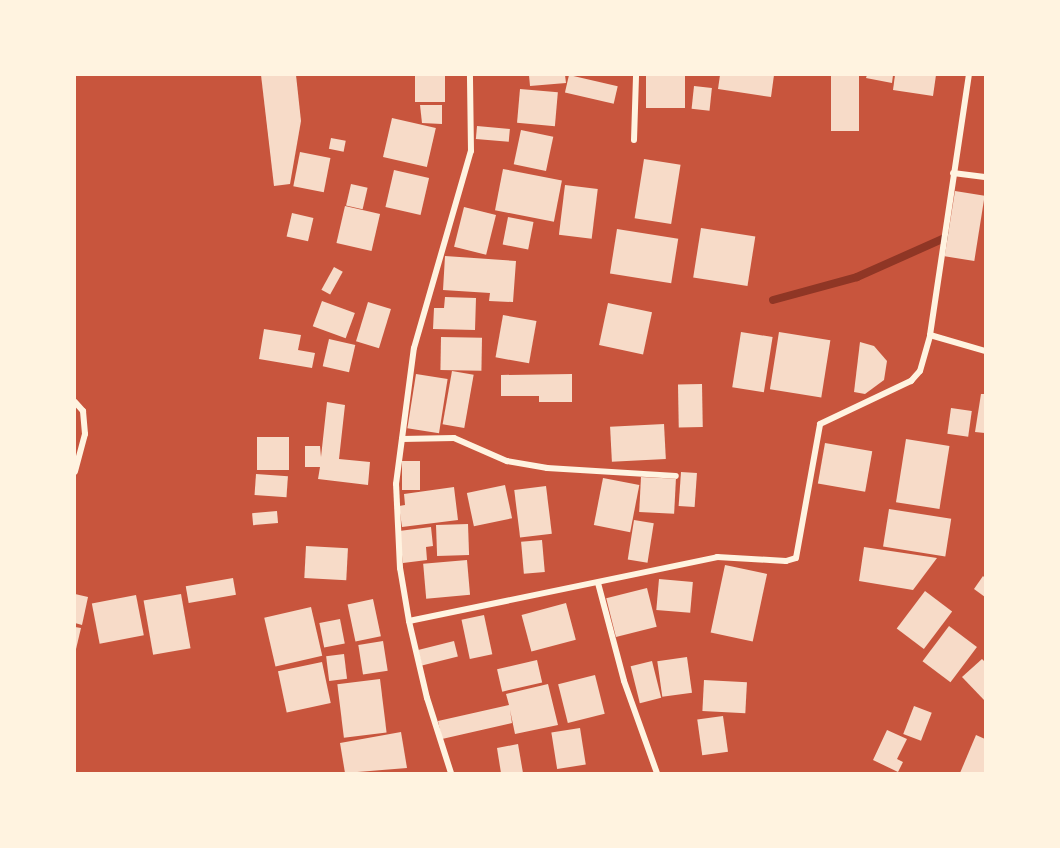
<!DOCTYPE html>
<html>
<head>
<meta charset="utf-8">
<style>
  body { margin:0 }
  #map { position:relative; width:1060px; height:848px; overflow:hidden; background:#c8553d; font-family:"Nunito Sans",sans-serif }
  div>[style] { position:absolute }
  .stream>* { height:8px; margin:-4px; padding:0 4px; transform-origin:4px; border-radius:4px; background:#8f3625 }
  .building>* { inset:0; background:#f7dbc8; transform-origin:0 0 }
  .minor>* { height:6px; margin:-3px; padding:0 3px; transform-origin:3px; border-radius:3px; background:#fff3e0 }
  span { translate:-50% -50%; white-space:nowrap; text-align:center; line-height:1.15; -webkit-text-stroke:4.5px #fff3e0; paint-order:stroke }
  .frame { position:absolute; inset:0; border:76px solid #fff3e0; pointer-events:none }
</style>
</head>
<body>
<div id="map">
  <div class="stream">
    <i style="left:773px;top:300px;width:87px;rotate:-15.3deg"></i>
    <i style="left:857px;top:277px;width:101px;rotate:-24deg"></i>
  </div>
  <div class="building">
    <i style="clip-path:polygon(261px 75px,296px 75px,301px 121px,290px 184px,274px 186px)"></i>
    <i style="left:415px;top:75px;width:30px;height:27px"></i>
    <i style="clip-path:polygon(529px 75px,565px 75px,566px 83px,530px 86px)"></i>
    <i style="left:569px;top:75px;width:50px;height:18px;rotate:13deg"></i>
    <i style="left:646px;top:75px;width:39px;height:33px"></i>
    <i style="clip-path:polygon(720px 75px,774px 75px,771px 97px,718px 89px)"></i>
    <i style="left:831px;top:75px;width:28px;height:56px"></i>
    <i style="clip-path:polygon(867px 75px,893px 75px,892px 83px,866px 78px)"></i>
    <i style="clip-path:polygon(895px 75px,936px 75px,933px 96px,893px 90px)"></i>
    <i style="left:694px;top:86px;width:18px;height:23px;rotate:6deg"></i>
    <i style="left:520px;top:89px;width:38px;height:34px;rotate:5deg"></i>
    <i style="clip-path:polygon(420px 105px,442px 105px,442px 124px,422px 123px)"></i>
    <i style="left:392px;top:118px;width:45px;height:40px;rotate:13deg"></i>
    <i style="left:477px;top:126px;width:33px;height:13px;rotate:5deg"></i>
    <i style="left:521px;top:130px;width:33px;height:35px;rotate:12deg"></i>
    <i style="left:331px;top:138px;width:15px;height:11px;rotate:11deg"></i>
    <i style="left:300px;top:152px;width:31px;height:35px;rotate:11deg"></i>
    <i style="left:644px;top:159px;width:37px;height:60px;rotate:9deg"></i>
    <i style="left:503px;top:169px;width:60px;height:42px;rotate:11deg"></i>
    <i style="left:394px;top:170px;width:36px;height:38px;rotate:13deg"></i>
    <i style="left:351px;top:184px;width:17px;height:22px;rotate:13deg"></i>
    <i style="left:565px;top:185px;width:33px;height:50px;rotate:7deg"></i>
    <i style="left:955px;top:191px;width:30px;height:66px;rotate:9deg"></i>
    <i style="left:345px;top:206px;width:36px;height:38px;rotate:13deg"></i>
    <i style="left:464px;top:207px;width:33px;height:41px;rotate:14deg"></i>
    <i style="left:292px;top:213px;width:22px;height:24px;rotate:13deg"></i>
    <i style="left:508px;top:217px;width:26px;height:28px;rotate:11deg"></i>
    <i style="left:701px;top:228px;width:55px;height:50px;rotate:9deg"></i>
    <i style="left:617px;top:229px;width:62px;height:45px;rotate:9deg"></i>
    <i style="clip-path:polygon(445px 256px,516px 261px,513px 302px,489px 301px,490px 293px,443px 290px)"></i>
    <i style="left:334px;top:267px;width:10px;height:26px;rotate:29deg"></i>
    <i style="clip-path:polygon(445px 297px,476px 298px,475px 330px,433px 329px,434px 308px,444px 308px)"></i>
    <i style="left:322px;top:301px;width:35px;height:27px;rotate:20deg"></i>
    <i style="left:368px;top:302px;width:24px;height:41px;rotate:17deg"></i>
    <i style="left:608px;top:303px;width:45px;height:43px;rotate:12deg"></i>
    <i style="left:503px;top:315px;width:34px;height:43px;rotate:10deg"></i>
    <i style="clip-path:polygon(264px 329px,301px 335px,298px 350px,315px 353px,312px 368px,259px 359px)"></i>
    <i style="left:741px;top:332px;width:32px;height:56px;rotate:9deg"></i>
    <i style="left:779px;top:332px;width:52px;height:58px;rotate:9deg"></i>
    <i style="left:441px;top:337px;width:41px;height:33px;rotate:1deg"></i>
    <i style="left:329px;top:339px;width:27px;height:28px;rotate:13deg"></i>
    <i style="clip-path:polygon(860px 342px,874px 346px,887px 361px,884px 380px,865px 394px,854px 392px)"></i>
    <i style="left:452px;top:371px;width:22px;height:54px;rotate:10deg"></i>
    <i style="left:416px;top:374px;width:32px;height:55px;rotate:9deg"></i>
    <i style="clip-path:polygon(572px 374px,572px 402px,539px 402px,539px 396px,501px 396px,501px 375px)"></i>
    <i style="left:702px;top:384px;width:43px;height:24px;rotate:89deg"></i>
    <i style="clip-path:polygon(981px 394px,985px 394px,985px 433px,975px 432px)"></i>
    <i style="clip-path:polygon(327px 402px,345px 405px,339px 459px,370px 462px,368px 485px,318px 479px,320px 467px,305px 467px,305px 446px,320px 446px,321px 457px)"></i>
    <i style="left:951px;top:408px;width:21px;height:26px;rotate:8deg"></i>
    <i style="left:664px;top:424px;width:35px;height:54px;rotate:87deg"></i>
    <i style="left:257px;top:437px;width:32px;height:33px"></i>
    <i style="left:906px;top:439px;width:44px;height:64px;rotate:9deg"></i>
    <i style="left:825px;top:443px;width:48px;height:41px;rotate:10deg"></i>
    <i style="left:402px;top:461px;width:18px;height:29px"></i>
    <i style="left:681px;top:472px;width:16px;height:34px;rotate:4deg"></i>
    <i style="left:256px;top:474px;width:32px;height:21px;rotate:4deg"></i>
    <i style="left:641px;top:477px;width:35px;height:35px;rotate:3deg"></i>
    <i style="left:603px;top:478px;width:37px;height:48px;rotate:11deg"></i>
    <i style="left:505px;top:485px;width:34px;height:39px;rotate:78deg"></i>
    <i style="left:546px;top:486px;width:48px;height:32px;rotate:83deg"></i>
    <i style="clip-path:polygon(454px 487px,458px 520px,402px 527px,399px 506px,405px 505px,404px 494px)"></i>
    <i style="left:889px;top:509px;width:63px;height:38px;rotate:9deg"></i>
    <i style="left:277px;top:511px;width:12px;height:25px;rotate:85deg"></i>
    <i style="left:634px;top:520px;width:20px;height:40px;rotate:9deg"></i>
    <i style="left:468px;top:524px;width:31px;height:32px;rotate:88deg"></i>
    <i style="clip-path:polygon(431px 527px,433px 546px,426px 547px,427px 560px,403px 563px,399px 531px)"></i>
    <i style="left:542px;top:540px;width:32px;height:21px;rotate:85deg"></i>
    <i style="left:306px;top:546px;width:42px;height:32px;rotate:3deg"></i>
    <i style="clip-path:polygon(864px 547px,937px 558px,913px 590px,859px 581px)"></i>
    <i style="left:467px;top:560px;width:35px;height:44px;rotate:85deg"></i>
    <i style="left:725px;top:565px;width:43px;height:69px;rotate:12deg"></i>
    <i style="clip-path:polygon(983px 576px,985px 578px,985px 597px,974px 589px)"></i>
    <i style="left:233px;top:578px;width:17px;height:48px;rotate:80deg"></i>
    <i style="left:659px;top:579px;width:34px;height:31px;rotate:5deg"></i>
    <i style="left:647px;top:588px;width:40px;height:42px;rotate:76deg"></i>
    <i style="left:925px;top:591px;width:34px;height:47px;rotate:37deg"></i>
    <i style="clip-path:polygon(75px 594px,88px 597px,82px 625px,75px 623px)"></i>
    <i style="left:181px;top:594px;width:55px;height:38px;rotate:80deg"></i>
    <i style="left:136px;top:595px;width:41px;height:45px;rotate:79deg"></i>
    <i style="left:373px;top:599px;width:38px;height:26px;rotate:78deg"></i>
    <i style="left:566px;top:603px;width:38px;height:46px;rotate:75deg"></i>
    <i style="left:311px;top:607px;width:50px;height:48px;rotate:77deg"></i>
    <i style="left:484px;top:615px;width:40px;height:23px;rotate:78deg"></i>
    <i style="left:340px;top:619px;width:25px;height:21px;rotate:79deg"></i>
    <i style="left:949px;top:626px;width:35px;height:44px;rotate:37deg"></i>
    <i style="clip-path:polygon(75px 627px,81px 628px,76px 649px,75px 649px)"></i>
    <i style="left:383px;top:641px;width:30px;height:25px;rotate:81deg"></i>
    <i style="left:454px;top:641px;width:16px;height:37px;rotate:76deg"></i>
    <i style="left:344px;top:654px;width:25px;height:18px;rotate:83deg"></i>
    <i style="left:687px;top:657px;width:36px;height:30px;rotate:82deg"></i>
    <i style="clip-path:polygon(982px 659px,985px 662px,985px 701px,962px 677px)"></i>
    <i style="left:537px;top:660px;width:23px;height:41px;rotate:77deg"></i>
    <i style="left:652px;top:661px;width:38px;height:22px;rotate:76deg"></i>
    <i style="left:322px;top:662px;width:42px;height:45px;rotate:78deg"></i>
    <i style="left:595px;top:675px;width:40px;height:38px;rotate:76deg"></i>
    <i style="left:380px;top:679px;width:54px;height:43px;rotate:83deg"></i>
    <i style="left:704px;top:680px;width:43px;height:31px;rotate:3deg"></i>
    <i style="clip-path:polygon(548px 684px,558px 725px,515px 734px,510px 710px,512px 723px,442px 739px,438px 721px,509px 705px,506px 694px)"></i>
    <i style="left:914px;top:706px;width:19px;height:30px;rotate:21deg"></i>
    <i style="left:723px;top:716px;width:36px;height:26px;rotate:82deg"></i>
    <i style="left:580px;top:728px;width:37px;height:29px;rotate:81deg"></i>
    <i style="clip-path:polygon(887px 730px,907px 739px,897px 759px,903px 762px,898px 772px,873px 760px)"></i>
    <i style="clip-path:polygon(401px 732px,407px 768px,345px 773px,340px 743px)"></i>
    <i style="clip-path:polygon(976px 735px,985px 739px,985px 773px,960px 773px)"></i>
    <i style="clip-path:polygon(518px 744px,523px 773px,501px 773px,497px 748px)"></i>
  </div>
  <div class="minor">
    <i style="left:634px;top:140px;width:65px;rotate:-88.2deg"></i>
    <i style="left:953px;top:173px;width:32px;rotate:7deg"></i>
    <i style="left:930px;top:335px;width:57px;rotate:16.2deg"></i>
    <i style="left:75px;top:402px;width:12px;rotate:48deg"></i>
    <i style="left:83px;top:411px;width:23px;rotate:85deg"></i>
    <i style="left:85px;top:434px;width:39px;rotate:105deg"></i>
    <i style="left:402px;top:439px;width:52px;rotate:-1.1deg"></i>
    <i style="left:454px;top:438px;width:58px;rotate:23.5deg"></i>
    <i style="left:507px;top:461px;width:41px;rotate:9.9deg"></i>
    <i style="left:547px;top:468px;width:129px;rotate:3.5deg"></i>
    <i style="left:598px;top:583px;width:101px;rotate:75.1deg"></i>
    <i style="left:624px;top:681px;width:98px;rotate:70.3deg"></i>
    <i style="left:409px;top:621px;width:315px;rotate:-11.7deg"></i>
    <i style="left:717px;top:557px;width:69px;rotate:3.3deg"></i>
    <i style="left:786px;top:561px;width:10px;rotate:-17deg"></i>
    <i style="left:796px;top:558px;width:136px;rotate:-79.8deg"></i>
    <i style="left:820px;top:424px;width:101px;rotate:-25.3deg"></i>
    <i style="left:911px;top:381px;width:13px;rotate:-48deg"></i>
    <i style="left:920px;top:371px;width:37px;rotate:-74deg"></i>
    <i style="left:930px;top:335px;width:263px;rotate:-81.5deg"></i>
    <i style="left:451px;top:773px;width:79px;rotate:-107.7deg"></i>
    <i style="left:427px;top:698px;width:79px;rotate:-103.2deg"></i>
    <i style="left:409px;top:621px;width:54px;rotate:-99.6deg"></i>
    <i style="left:400px;top:568px;width:84px;rotate:-92.7deg"></i>
    <i style="left:396px;top:484px;width:137px;rotate:-82.5deg"></i>
    <i style="left:414px;top:348px;width:205px;rotate:-73.9deg"></i>
    <i style="left:471px;top:151px;width:76px;rotate:-90.8deg"></i>
  </div>
  <div class="frame"></div>
</div>
</body>
</html>
